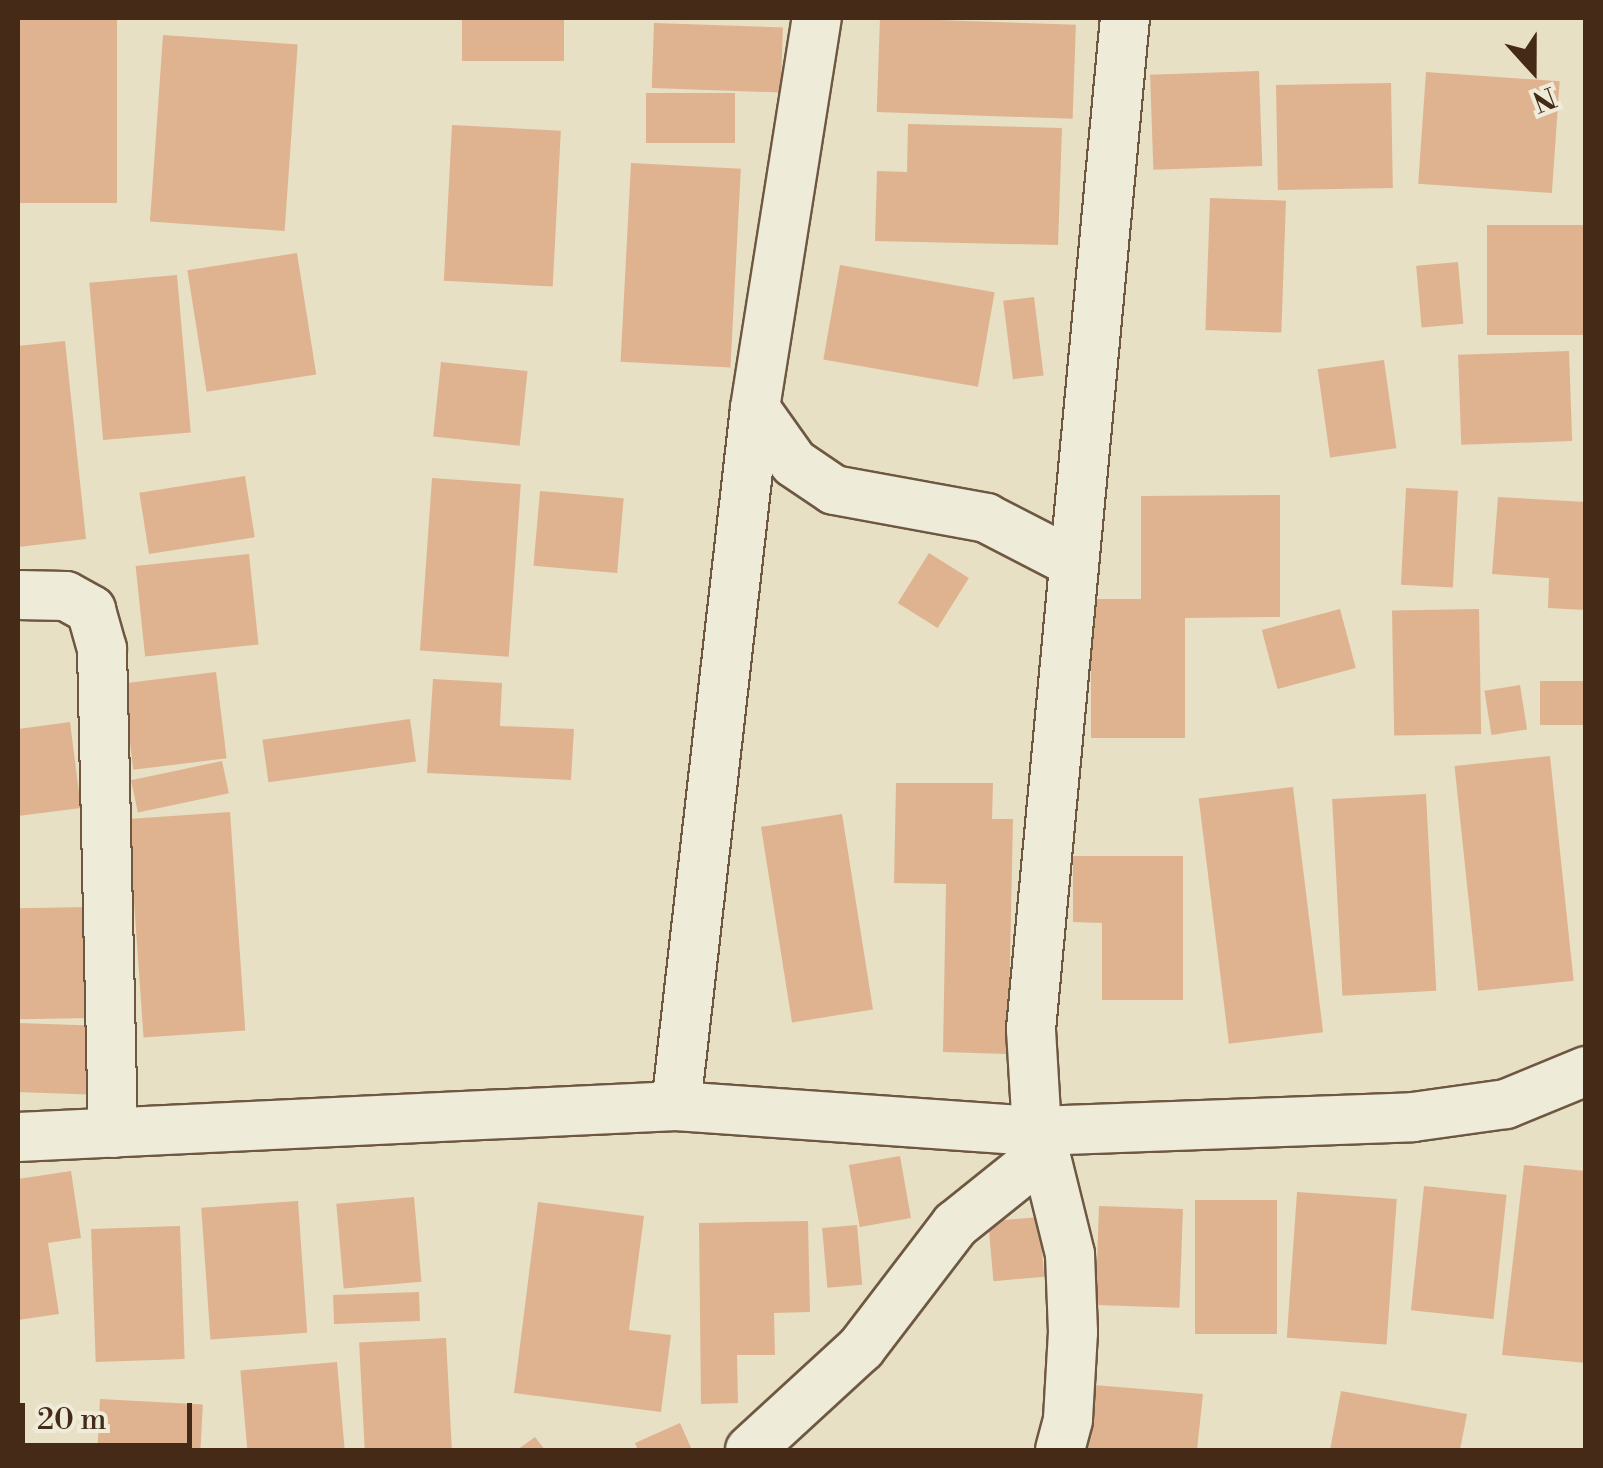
<!DOCTYPE html>
<html>
<head>
<meta charset="utf-8">
<style>
  body { margin:0 }
  #map { position:relative; width:1603px; height:1468px; overflow:hidden; background:#e7e0c4; font-family:"Libre Bodoni",serif }
  div>[style] { position:absolute }
  .building>* { inset:0; background:#dfb38f; transform-origin:0 0 }
  .roads { filter:drop-shadow(2px 0 #6e5842) drop-shadow(-2px 0 #6e5842) drop-shadow(0 2px #6e5842) drop-shadow(0 -2px #6e5842) }
  .street>* { height:48px; margin:-24px; padding:0 24px; transform-origin:24px; border-radius:24px; background:#efebd9 }
  span { translate:-50% -50%; white-space:nowrap; text-align:center; line-height:1.15; -webkit-text-stroke:8px #efebd9; paint-order:stroke }
  .frame { position:absolute; inset:0; border:20px solid #452b17; pointer-events:none }
  .north { position:absolute; left:1483px; top:20px; width:100px; height:100px; -webkit-text-stroke:8px #efebd9; paint-order:stroke; rotate:159deg; font-size:28px; font-weight:700; line-height:40px; text-align:center; color:#452b17 }
  .north::after { content:''; display:block; margin:auto; width:35px; height:45px; background:#452b17; clip-path:polygon(50% 0,100% 100%,50% 72%,0 100%) }
  .scale { position:absolute; left:20px; top:1403px; width:172px; height:45px; box-sizing:border-box; border:5px solid #452b17; border-top:0; padding-left:12px; font-size:30px; line-height:35px; white-space:nowrap; color:#452b17; -webkit-text-stroke:8px #efebd9; paint-order:stroke }
</style>
</head>
<body>
<div id="map">
  <div class="building">
    <i style="left:18px;top:18px;width:99px;height:185px"></i>
    <i style="left:462px;top:18px;width:102px;height:43px"></i>
    <i style="left:880px;top:18px;width:196px;height:94px;rotate:2deg"></i>
    <i style="left:654px;top:23px;width:129px;height:65px;rotate:2deg"></i>
    <i style="left:163px;top:35px;width:135px;height:187px;rotate:4deg"></i>
    <i style="left:1259px;top:71px;width:95px;height:109px;rotate:88deg"></i>
    <i style="left:1426px;top:72px;width:134px;height:112px;rotate:4deg"></i>
    <i style="left:1391px;top:83px;width:105px;height:115px;rotate:89deg"></i>
    <i style="left:735px;top:93px;width:50px;height:89px;rotate:90deg"></i>
    <i style="clip-path:polygon(908px 124px,1062px 128px,1058px 245px,875px 241px,877px 171px,907px 172px)"></i>
    <i style="left:452px;top:125px;width:109px;height:156px;rotate:3deg"></i>
    <i style="left:631px;top:163px;width:110px;height:199px;rotate:3deg"></i>
    <i style="left:1210px;top:198px;width:76px;height:132px;rotate:2deg"></i>
    <i style="left:1586px;top:225px;width:110px;height:99px;rotate:90deg"></i>
    <i style="left:297px;top:253px;width:123px;height:111px;rotate:81deg"></i>
    <i style="left:1458px;top:262px;width:62px;height:42px;rotate:85deg"></i>
    <i style="left:840px;top:265px;width:157px;height:96px;rotate:10deg"></i>
    <i style="left:177px;top:275px;width:158px;height:88px;rotate:85deg"></i>
    <i style="left:1034px;top:297px;width:79px;height:31px;rotate:83deg"></i>
    <i style="clip-path:polygon(65px 341px,86px 539px,18px 547px,18px 346px)"></i>
    <i style="left:1569px;top:351px;width:90px;height:111px;rotate:88deg"></i>
    <i style="left:1384px;top:360px;width:89px;height:67px;rotate:82deg"></i>
    <i style="left:441px;top:362px;width:87px;height:75px;rotate:6deg"></i>
    <i style="left:245px;top:476px;width:62px;height:107px;rotate:81deg"></i>
    <i style="left:432px;top:478px;width:89px;height:173px;rotate:4deg"></i>
    <i style="left:1406px;top:488px;width:52px;height:97px;rotate:3deg"></i>
    <i style="left:540px;top:491px;width:84px;height:75px;rotate:5deg"></i>
    <i style="clip-path:polygon(1280px 495px,1280px 617px,1185px 618px,1185px 738px,1091px 738px,1091px 599px,1141px 599px,1141px 496px)"></i>
    <i style="clip-path:polygon(1498px 497px,1586px 502px,1586px 610px,1548px 608px,1549px 578px,1492px 574px)"></i>
    <i style="left:929px;top:553px;width:47px;height:59px;rotate:32deg"></i>
    <i style="left:249px;top:554px;width:91px;height:114px;rotate:84deg"></i>
    <i style="left:1340px;top:609px;width:61px;height:81px;rotate:75deg"></i>
    <i style="left:1479px;top:609px;width:125px;height:87px;rotate:89deg"></i>
    <i style="left:216px;top:672px;width:87px;height:94px;rotate:83deg"></i>
    <i style="clip-path:polygon(433px 679px,502px 683px,500px 726px,574px 729px,571px 780px,427px 773px)"></i>
    <i style="left:1586px;top:681px;width:44px;height:46px;rotate:90deg"></i>
    <i style="left:1520px;top:685px;width:45px;height:36px;rotate:81deg"></i>
    <i style="left:410px;top:719px;width:43px;height:149px;rotate:82deg"></i>
    <i style="clip-path:polygon(70px 722px,81px 808px,18px 816px,18px 729px)"></i>
    <i style="left:1550px;top:756px;width:226px;height:96px;rotate:84deg"></i>
    <i style="left:222px;top:761px;width:33px;height:93px;rotate:78deg"></i>
    <i style="clip-path:polygon(896px 783px,993px 783px,992px 819px,1013px 819px,1008px 1054px,943px 1052px,946px 884px,894px 883px)"></i>
    <i style="left:1293px;top:787px;width:247px;height:95px;rotate:83deg"></i>
    <i style="left:1426px;top:794px;width:197px;height:94px;rotate:87deg"></i>
    <i style="left:230px;top:812px;width:219px;height:102px;rotate:86deg"></i>
    <i style="left:842px;top:814px;width:198px;height:82px;rotate:81deg"></i>
    <i style="clip-path:polygon(1073px 856px,1183px 856px,1183px 1000px,1102px 1000px,1102px 923px,1073px 922px)"></i>
    <i style="left:89px;top:907px;width:111px;height:71px;rotate:89deg"></i>
    <i style="left:18px;top:1023px;width:81px;height:69px;rotate:2deg"></i>
    <i style="left:900px;top:1156px;width:63px;height:52px;rotate:80deg"></i>
    <i style="clip-path:polygon(1524px 1165px,1586px 1171px,1586px 1363px,1502px 1355px)"></i>
    <i style="clip-path:polygon(71px 1171px,81px 1238px,48px 1243px,59px 1314px,18px 1320px,18px 1179px)"></i>
    <i style="left:1424px;top:1186px;width:83px;height:125px;rotate:6deg"></i>
    <i style="left:1297px;top:1192px;width:100px;height:146px;rotate:4deg"></i>
    <i style="left:414px;top:1197px;width:85px;height:78px;rotate:85deg"></i>
    <i style="left:1195px;top:1200px;width:82px;height:134px"></i>
    <i style="left:298px;top:1201px;width:132px;height:97px;rotate:86deg"></i>
    <i style="clip-path:polygon(538px 1202px,644px 1216px,629px 1330px,671px 1335px,661px 1412px,514px 1393px)"></i>
    <i style="left:1099px;top:1206px;width:84px;height:99px;rotate:2deg"></i>
    <i style="left:1039px;top:1217px;width:60px;height:51px;rotate:85deg"></i>
    <i style="clip-path:polygon(808px 1221px,810px 1312px,774px 1313px,775px 1355px,737px 1355px,738px 1403px,701px 1404px,699px 1223px)"></i>
    <i style="left:857px;top:1225px;width:60px;height:35px;rotate:85deg"></i>
    <i style="left:180px;top:1226px;width:133px;height:89px;rotate:88deg"></i>
    <i style="left:419px;top:1292px;width:29px;height:86px;rotate:88deg"></i>
    <i style="left:446px;top:1338px;width:112px;height:87px;rotate:87deg"></i>
    <i style="left:337px;top:1362px;width:88px;height:97px;rotate:85deg"></i>
    <i style="clip-path:polygon(1094px 1385px,1203px 1394px,1197px 1450px,1087px 1450px)"></i>
    <i style="clip-path:polygon(1341px 1391px,1467px 1414px,1460px 1450px,1330px 1450px)"></i>
    <i style="left:100px;top:1399px;width:103px;height:51px;rotate:3deg"></i>
    <i style="clip-path:polygon(680px 1423px,692px 1450px,638px 1450px,635px 1443px)"></i>
    <i style="clip-path:polygon(535px 1437px,545px 1450px,517px 1450px)"></i>
  </div>
  <div class="roads">
    <div class="street">
      <i style="left:755px;top:408px;width:67px;rotate:54.7deg"></i>
      <i style="left:794px;top:463px;width:48px;rotate:34deg"></i>
      <i style="left:834px;top:490px;width:155px;rotate:10.4deg"></i>
      <i style="left:986px;top:518px;width:98px;rotate:27.3deg"></i>
      <i style="left:18px;top:595px;width:48px;rotate:1.2deg"></i>
      <i style="left:66px;top:596px;width:29px;rotate:29deg"></i>
      <i style="left:91px;top:610px;width:41px;rotate:74.2deg"></i>
      <i style="left:102px;top:649px;width:484px;rotate:88.7deg"></i>
      <i style="left:676px;top:1106px;width:702px;rotate:-83.54deg"></i>
      <i style="left:755px;top:408px;width:395px;rotate:-81deg"></i>
      <i style="left:18px;top:1137px;width:659px;rotate:-2.7deg"></i>
      <i style="left:676px;top:1106px;width:362px;rotate:4deg"></i>
      <i style="left:1037px;top:1131px;width:376px;rotate:-2.1deg"></i>
      <i style="left:1413px;top:1117px;width:94px;rotate:-8deg"></i>
      <i style="left:1506px;top:1104px;width:87px;rotate:-22.4deg"></i>
      <i style="left:1045px;top:1153px;width:104px;rotate:76.1deg"></i>
      <i style="left:1070px;top:1254px;width:78px;rotate:87.8deg"></i>
      <i style="left:1073px;top:1332px;width:88px;rotate:93.3deg"></i>
      <i style="left:1068px;top:1420px;width:31px;rotate:105deg"></i>
      <i style="left:750px;top:1450px;width:151px;rotate:-42.6deg"></i>
      <i style="left:861px;top:1348px;width:155px;rotate:-52.6deg"></i>
      <i style="left:955px;top:1225px;width:115px;rotate:-38.7deg"></i>
      <i style="left:1045px;top:1153px;width:23px;rotate:-110deg"></i>
      <i style="left:1037px;top:1131px;width:102px;rotate:-93.4deg"></i>
      <i style="left:1031px;top:1029px;width:1015px;rotate:-84.69deg"></i>
    </div>
  </div>
  <div class="frame"></div>
  <div class="north">N</div>
  <div class="scale">20 m</div>
</div>
</body>
</html>
